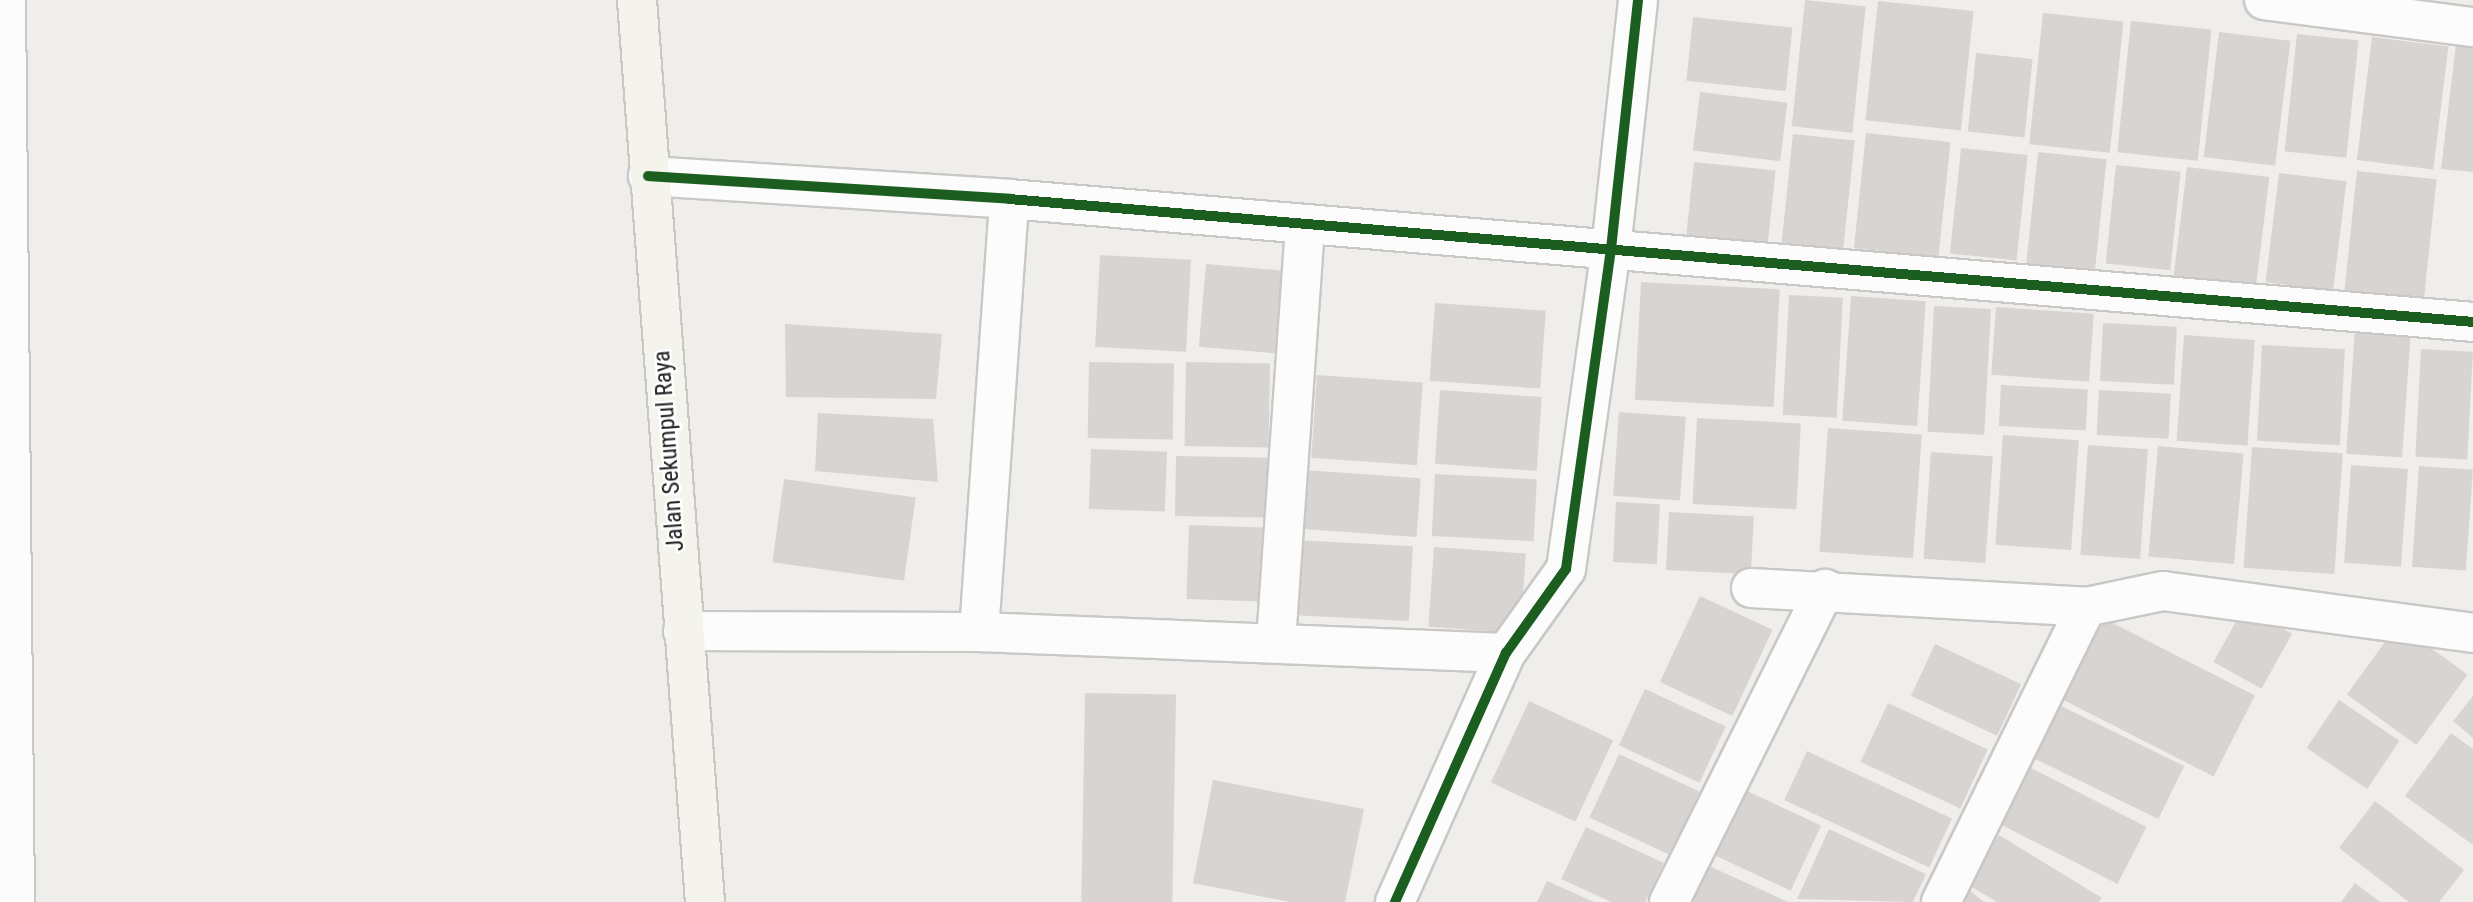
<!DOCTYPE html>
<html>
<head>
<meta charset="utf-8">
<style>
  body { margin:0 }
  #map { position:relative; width:2473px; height:902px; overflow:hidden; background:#f0eeeb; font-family:"Roboto Condensed",sans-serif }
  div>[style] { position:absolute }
  .building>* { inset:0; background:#d7d4d2; transform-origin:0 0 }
  .roads { filter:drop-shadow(2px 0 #c9c8c7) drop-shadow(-2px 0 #c9c8c7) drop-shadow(0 2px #c9c8c7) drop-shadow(0 -2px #c9c8c7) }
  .street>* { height:38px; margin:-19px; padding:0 19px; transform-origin:19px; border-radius:19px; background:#fdfcfc }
  .secondary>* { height:38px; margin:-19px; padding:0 19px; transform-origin:19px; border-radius:19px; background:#f4f4ed }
  .cycleway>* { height:10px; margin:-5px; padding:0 5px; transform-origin:5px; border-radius:5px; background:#1b5e20 }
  span { translate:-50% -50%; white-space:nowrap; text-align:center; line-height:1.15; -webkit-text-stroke:5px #fff; paint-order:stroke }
  .street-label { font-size:24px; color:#222 }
</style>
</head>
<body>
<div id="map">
  <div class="building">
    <i style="left:1805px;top:0;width:61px;height:127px;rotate:6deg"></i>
    <i style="left:1878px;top:1px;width:96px;height:120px;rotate:6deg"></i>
    <i style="left:2043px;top:13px;width:81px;height:132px;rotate:6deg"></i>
    <i style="left:1693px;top:17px;width:100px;height:64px;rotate:6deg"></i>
    <i style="left:2131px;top:21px;width:81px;height:132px;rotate:6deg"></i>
    <i style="left:2219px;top:32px;width:72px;height:126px;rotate:7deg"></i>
    <i style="left:2297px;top:34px;width:62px;height:118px;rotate:6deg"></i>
    <i style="left:2372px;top:37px;width:77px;height:124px;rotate:7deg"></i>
    <i style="clip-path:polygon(2456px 44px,2473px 46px,2473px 172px,2441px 169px)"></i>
    <i style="left:1976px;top:53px;width:57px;height:79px;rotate:6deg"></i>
    <i style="left:1700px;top:92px;width:88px;height:59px;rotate:7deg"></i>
    <i style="left:1866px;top:133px;width:85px;height:116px;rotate:6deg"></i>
    <i style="left:1793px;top:134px;width:62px;height:113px;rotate:6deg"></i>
    <i style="left:1961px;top:148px;width:67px;height:106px;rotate:6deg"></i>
    <i style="left:2038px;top:152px;width:69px;height:119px;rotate:6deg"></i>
    <i style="left:1694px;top:162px;width:82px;height:75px;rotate:6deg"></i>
    <i style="left:2116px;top:165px;width:65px;height:99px;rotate:6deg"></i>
    <i style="left:2187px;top:167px;width:83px;height:110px;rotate:7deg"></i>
    <i style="left:2357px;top:171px;width:80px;height:124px;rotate:6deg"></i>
    <i style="left:2279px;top:173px;width:68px;height:110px;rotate:7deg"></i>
    <i style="left:1100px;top:255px;width:91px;height:92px;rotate:3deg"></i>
    <i style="left:1206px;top:264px;width:86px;height:83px;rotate:5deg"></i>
    <i style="left:1641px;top:282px;width:139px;height:118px;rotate:3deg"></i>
    <i style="left:1789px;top:295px;width:54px;height:120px;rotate:3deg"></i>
    <i style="left:1851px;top:296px;width:75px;height:125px;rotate:4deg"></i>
    <i style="left:1435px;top:303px;width:111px;height:78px;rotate:4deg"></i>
    <i style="left:1934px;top:306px;width:57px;height:126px;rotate:3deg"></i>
    <i style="left:1996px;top:307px;width:98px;height:68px;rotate:4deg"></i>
    <i style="left:2103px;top:323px;width:74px;height:58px;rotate:3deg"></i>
    <i style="clip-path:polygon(785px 324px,942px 334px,936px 399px,786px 397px)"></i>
    <i style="left:2355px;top:328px;width:56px;height:126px;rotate:4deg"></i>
    <i style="left:2184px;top:335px;width:71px;height:106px;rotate:4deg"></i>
    <i style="left:2262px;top:345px;width:83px;height:96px;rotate:3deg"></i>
    <i style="left:2421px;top:349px;width:52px;height:108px;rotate:3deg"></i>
    <i style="left:1089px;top:362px;width:85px;height:76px;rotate:1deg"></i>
    <i style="left:1186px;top:362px;width:84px;height:84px;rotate:1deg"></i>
    <i style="left:1317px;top:375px;width:106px;height:83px;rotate:4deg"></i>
    <i style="left:2001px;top:385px;width:87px;height:41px;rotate:3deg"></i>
    <i style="left:1440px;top:390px;width:102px;height:74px;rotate:4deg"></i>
    <i style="left:2099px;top:390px;width:72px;height:45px;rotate:3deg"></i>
    <i style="left:1619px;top:412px;width:67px;height:84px;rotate:4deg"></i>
    <i style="clip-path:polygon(818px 413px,933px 419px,938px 482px,815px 471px)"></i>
    <i style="left:1697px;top:418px;width:104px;height:86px;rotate:3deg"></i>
    <i style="left:1828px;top:428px;width:94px;height:124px;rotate:4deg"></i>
    <i style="left:2003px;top:435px;width:76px;height:110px;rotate:4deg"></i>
    <i style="left:2088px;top:445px;width:60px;height:110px;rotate:4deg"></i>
    <i style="left:2158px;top:446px;width:86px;height:111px;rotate:5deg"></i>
    <i style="left:2252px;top:447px;width:91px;height:121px;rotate:4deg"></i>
    <i style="left:1091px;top:449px;width:76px;height:60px;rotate:2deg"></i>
    <i style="left:1931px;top:452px;width:62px;height:107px;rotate:4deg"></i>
    <i style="left:1176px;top:456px;width:98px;height:60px;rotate:1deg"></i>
    <i style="left:2351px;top:465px;width:57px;height:98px;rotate:4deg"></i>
    <i style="left:2419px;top:466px;width:54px;height:101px;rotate:4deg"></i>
    <i style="left:1304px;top:470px;width:117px;height:59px;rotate:4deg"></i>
    <i style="left:1435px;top:474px;width:102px;height:62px;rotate:3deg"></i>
    <i style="left:784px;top:479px;width:133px;height:84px;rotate:8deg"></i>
    <i style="left:1616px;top:502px;width:44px;height:60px;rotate:3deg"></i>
    <i style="left:1669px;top:512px;width:85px;height:58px;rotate:3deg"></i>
    <i style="left:1189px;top:525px;width:75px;height:74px;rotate:2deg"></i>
    <i style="left:1295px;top:540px;width:118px;height:75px;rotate:3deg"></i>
    <i style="left:1434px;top:547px;width:92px;height:80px;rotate:4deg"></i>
    <i style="left:1700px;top:596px;width:80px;height:95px;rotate:25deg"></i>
    <i style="left:2244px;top:607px;width:55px;height:63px;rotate:29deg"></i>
    <i style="left:2099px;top:616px;width:175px;height:91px;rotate:27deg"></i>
    <i style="left:2398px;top:624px;width:86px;height:87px;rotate:36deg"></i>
    <i style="left:1935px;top:644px;width:95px;height:57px;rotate:25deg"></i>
    <i style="left:1645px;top:689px;width:89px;height:62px;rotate:25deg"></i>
    <i style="left:1085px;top:693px;width:91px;height:209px;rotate:1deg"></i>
    <i style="clip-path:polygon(2473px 696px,2473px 738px,2453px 721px)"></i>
    <i style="left:2339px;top:700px;width:73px;height:58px;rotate:34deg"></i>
    <i style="left:1529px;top:701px;width:93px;height:90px;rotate:25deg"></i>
    <i style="left:2053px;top:702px;width:146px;height:59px;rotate:26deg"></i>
    <i style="left:1888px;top:703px;width:110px;height:65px;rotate:25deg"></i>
    <i style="clip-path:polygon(2451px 733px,2473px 749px,2473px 845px,2405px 796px)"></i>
    <i style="left:1807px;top:751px;width:160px;height:54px;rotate:25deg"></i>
    <i style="left:1619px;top:754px;width:89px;height:70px;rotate:25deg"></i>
    <i style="left:2029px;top:767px;width:132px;height:64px;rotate:27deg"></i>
    <i style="clip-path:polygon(1213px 780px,1364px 809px,1345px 902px,1290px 902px,1193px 883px)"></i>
    <i style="left:1745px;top:790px;width:84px;height:72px;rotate:25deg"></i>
    <i style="clip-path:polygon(2375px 801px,2464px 870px,2439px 902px,2409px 902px,2339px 848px)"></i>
    <i style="clip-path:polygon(1586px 827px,1664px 863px,1645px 902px,1611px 902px,1561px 879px)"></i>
    <i style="clip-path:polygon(1829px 829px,1926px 874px,1913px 902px,1797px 899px)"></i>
    <i style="clip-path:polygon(1999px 835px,2102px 898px,2099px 902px,1997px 902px,1968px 885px)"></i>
    <i style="clip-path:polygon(1707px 865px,1788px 902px,1689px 902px)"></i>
    <i style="clip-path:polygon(1547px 881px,1594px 902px,1537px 902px)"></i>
    <i style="clip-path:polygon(2355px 883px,2380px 902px,2341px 902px)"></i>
    <i style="clip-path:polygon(1967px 888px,1984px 902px,1956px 902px)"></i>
  </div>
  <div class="roads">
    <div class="street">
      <i style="left:6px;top:0;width:902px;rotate:89.43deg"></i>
      <i style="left:2264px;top:0;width:211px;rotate:7.4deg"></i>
      <i style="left:648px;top:176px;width:362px;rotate:3.6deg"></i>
      <i style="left:1009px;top:199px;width:1469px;rotate:4.8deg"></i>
      <i style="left:1751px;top:588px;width:336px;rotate:3.2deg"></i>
      <i style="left:2086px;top:607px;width:79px;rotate:-11.7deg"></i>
      <i style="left:2163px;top:591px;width:313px;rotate:7.7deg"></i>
      <i style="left:683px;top:631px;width:296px;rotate:0.2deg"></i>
      <i style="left:979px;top:632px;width:527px;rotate:2.28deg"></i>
      <i style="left:979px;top:632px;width:434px;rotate:-86deg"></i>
      <i style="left:1276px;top:641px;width:416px;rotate:-86deg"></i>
      <i style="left:1395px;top:902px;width:273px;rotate:-66deg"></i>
      <i style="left:1506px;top:653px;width:103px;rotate:-54.5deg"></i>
      <i style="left:1566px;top:569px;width:323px;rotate:-82deg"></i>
      <i style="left:1611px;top:249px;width:250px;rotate:-83.8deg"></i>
      <i style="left:1669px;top:902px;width:350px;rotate:-63.5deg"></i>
      <i style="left:1941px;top:902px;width:329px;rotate:-63.8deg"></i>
    </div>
    <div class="secondary">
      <i style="left:637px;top:0;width:905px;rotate:85.69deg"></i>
    </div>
  </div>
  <div class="cycleway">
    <i style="left:648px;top:176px;width:362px;rotate:3.6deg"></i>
    <i style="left:1009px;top:199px;width:1469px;rotate:4.8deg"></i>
    <i style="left:1395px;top:902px;width:273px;rotate:-66deg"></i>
    <i style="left:1506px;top:653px;width:103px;rotate:-54.5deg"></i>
    <i style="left:1566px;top:569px;width:323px;rotate:-82deg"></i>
    <i style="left:1611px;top:249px;width:250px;rotate:-83.8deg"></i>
  </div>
  <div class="street-label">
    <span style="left:669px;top:451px;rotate:-94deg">Jalan Sekumpul Raya</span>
  </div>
</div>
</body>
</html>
